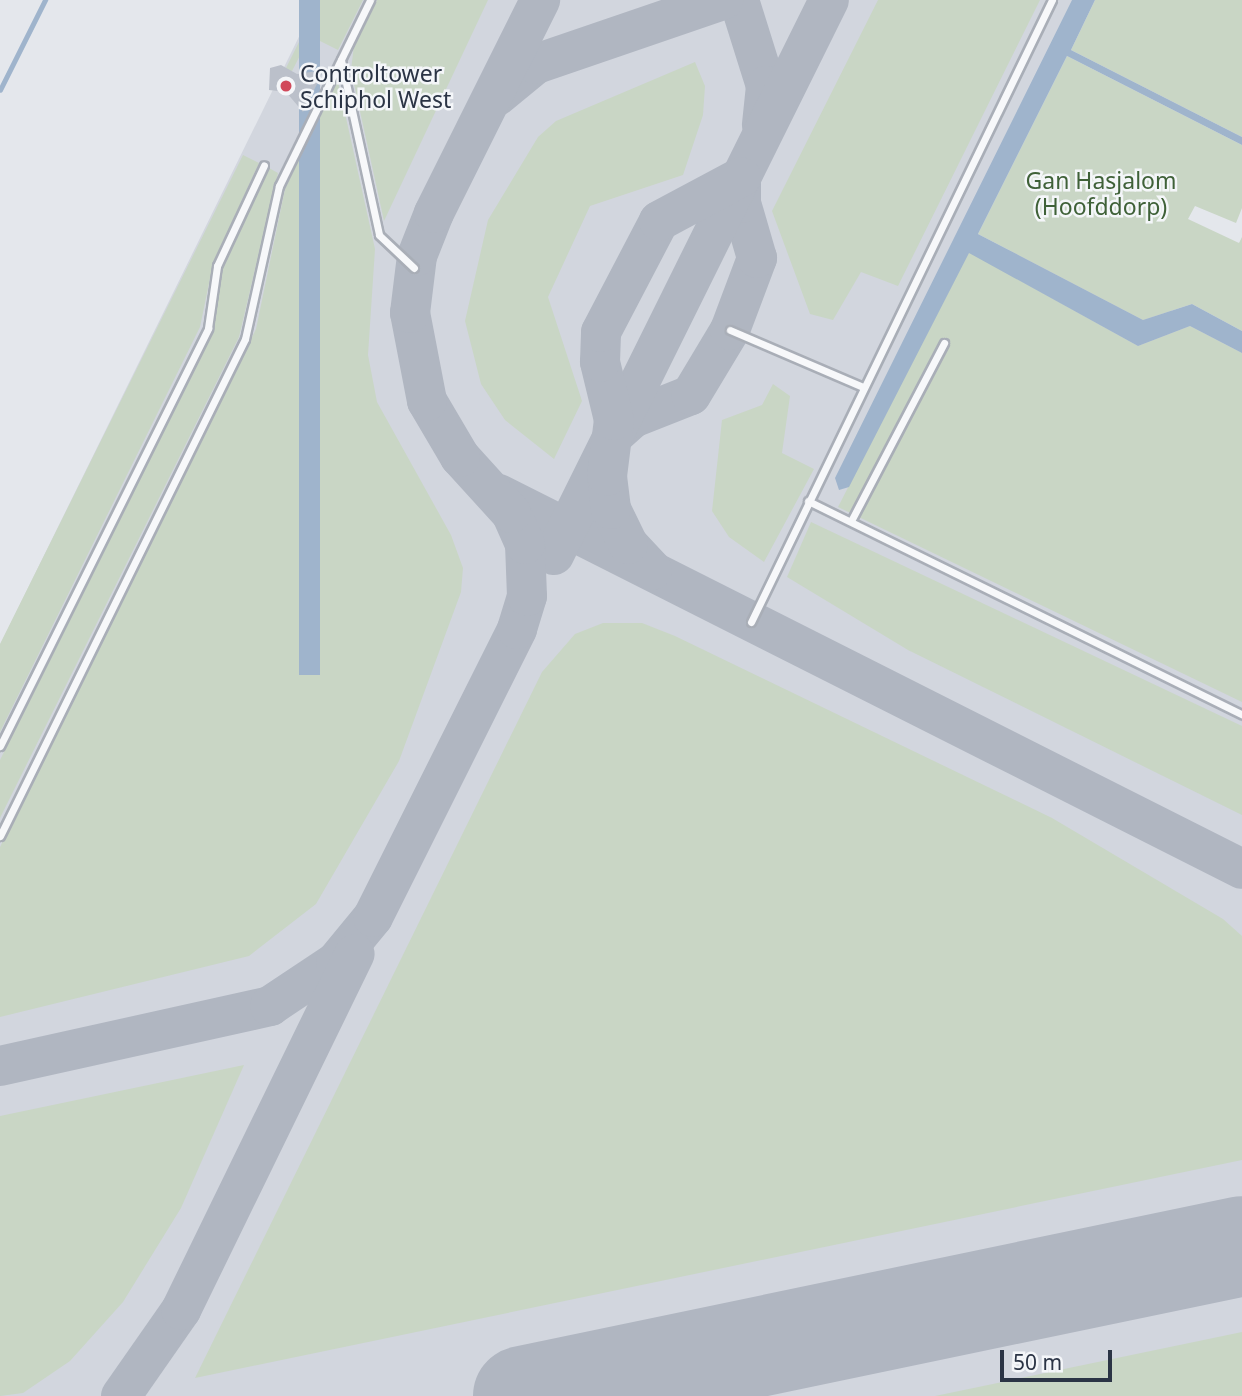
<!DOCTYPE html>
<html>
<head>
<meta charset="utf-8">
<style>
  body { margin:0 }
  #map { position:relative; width:1242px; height:1396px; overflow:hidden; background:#e4e7ec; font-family:"Noto Sans",sans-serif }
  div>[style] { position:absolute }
  .built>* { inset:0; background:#d2d6de }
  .green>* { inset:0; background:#c9d6c5 }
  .water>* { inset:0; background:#9fb4cc; transform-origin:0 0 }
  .stream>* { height:4.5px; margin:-2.25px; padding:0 2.25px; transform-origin:2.25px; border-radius:2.25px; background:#9fb4cc }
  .taxiway>* { height:40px; margin:-20px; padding:0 20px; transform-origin:20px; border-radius:20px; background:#b0b6c1 }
  .runway>* { height:100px; margin:-50px; padding:0 50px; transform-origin:50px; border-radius:50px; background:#b0b6c1 }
  .building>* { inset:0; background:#bbc0ca }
  .roads { filter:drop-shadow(2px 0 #a9aeb7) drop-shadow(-2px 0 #a9aeb7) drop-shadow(0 2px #a9aeb7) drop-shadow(0 -2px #a9aeb7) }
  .service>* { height:7px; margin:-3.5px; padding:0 3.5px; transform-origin:3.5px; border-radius:3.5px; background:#f7f8fa }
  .dots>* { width:19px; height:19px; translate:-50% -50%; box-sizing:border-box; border:4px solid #f4f6f9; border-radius:50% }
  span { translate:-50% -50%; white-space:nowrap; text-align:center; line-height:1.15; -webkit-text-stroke:5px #f4f6f9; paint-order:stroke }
  .poi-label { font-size:23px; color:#2b3445 }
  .left { translate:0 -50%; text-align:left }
  .park-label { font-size:23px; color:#3f6138 }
  .scale { position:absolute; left:1000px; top:1350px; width:112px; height:32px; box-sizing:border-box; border:4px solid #2b3445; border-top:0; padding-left:9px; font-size:21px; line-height:24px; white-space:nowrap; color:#2b3445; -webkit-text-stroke:5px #f4f6f9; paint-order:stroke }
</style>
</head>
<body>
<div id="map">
  <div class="built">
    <i style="clip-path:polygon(317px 0,1088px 0,974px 237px,1186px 316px,1242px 346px,1242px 1396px,0 1396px,0 645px)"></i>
  </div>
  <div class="green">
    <i style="clip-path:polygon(320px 0,363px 0,338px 50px,310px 36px,291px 73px,286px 68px)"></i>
    <i style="clip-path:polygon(377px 0,488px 0,384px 221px,351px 70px,354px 45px)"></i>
    <i style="clip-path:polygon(878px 0,1040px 0,898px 286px,861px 272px,833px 320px,810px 314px,772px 211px)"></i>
    <i style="clip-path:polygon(1095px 0,1242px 0,1242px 137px,1071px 50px)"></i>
    <i style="clip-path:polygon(1067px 56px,1242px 145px,1242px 208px,1236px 223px,1195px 206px,1188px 219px,1239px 243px,1242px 237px,1242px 331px,1192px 304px,1143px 320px,978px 234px)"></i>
    <i style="clip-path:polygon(695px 62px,705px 86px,703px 115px,683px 175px,590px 206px,548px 297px,582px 401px,554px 459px,505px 420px,481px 384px,465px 321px,488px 220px,538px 137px,556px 121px)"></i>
    <i style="clip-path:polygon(337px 77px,375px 249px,368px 355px,377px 402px,451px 535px,463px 568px,461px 592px,399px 761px,316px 904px,249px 956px,0 1017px,0 847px,256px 329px,285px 189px)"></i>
    <i style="clip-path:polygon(243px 155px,259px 163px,213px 264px,200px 327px,0 732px,0 644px)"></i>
    <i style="clip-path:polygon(267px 167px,278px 173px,239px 337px,0 818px,0 760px,212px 331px,224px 258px)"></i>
    <i style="clip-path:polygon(969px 252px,1138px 346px,1190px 326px,1242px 353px,1242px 702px,838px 507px)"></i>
    <i style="clip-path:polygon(773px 384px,790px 396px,782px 453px,814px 469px,764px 562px,729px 537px,712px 511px,722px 420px,762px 405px)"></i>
    <i style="clip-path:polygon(811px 522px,1242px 726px,1242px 815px,908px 650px,787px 577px)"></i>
    <i style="clip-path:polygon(603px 623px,642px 623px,675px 636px,1052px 818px,1223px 919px,1242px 936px,1242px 1160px,195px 1378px,542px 672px,575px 634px)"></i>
    <i style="clip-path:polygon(244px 1065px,181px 1208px,123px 1302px,70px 1361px,23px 1393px,0 1396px,0 1116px)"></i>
    <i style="clip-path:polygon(1242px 1332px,1242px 1396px,935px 1396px)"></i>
  </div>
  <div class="water">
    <i style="left:299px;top:0;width:21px;height:675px"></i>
    <i style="clip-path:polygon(1072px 0,1095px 0,1071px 50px,1242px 137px,1242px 145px,1067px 56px,978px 234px,1143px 320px,1192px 304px,1242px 331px,1242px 353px,1190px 326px,1138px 346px,969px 253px,849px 487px,839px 490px,835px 478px)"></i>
  </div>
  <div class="stream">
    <i style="left:0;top:90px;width:101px;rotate:-63.4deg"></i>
  </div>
  <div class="taxiway">
    <i style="left:739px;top:0;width:90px;rotate:72.6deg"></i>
    <i style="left:766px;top:86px;width:39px;rotate:96deg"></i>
    <i style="left:497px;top:96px;width:50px;rotate:-39.4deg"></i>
    <i style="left:536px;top:64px;width:198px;rotate:-18.9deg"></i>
    <i style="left:613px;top:436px;width:27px;rotate:-42deg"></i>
    <i style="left:633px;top:418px;width:62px;rotate:-21.6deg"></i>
    <i style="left:691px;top:395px;width:76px;rotate:-59deg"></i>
    <i style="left:730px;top:330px;width:77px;rotate:-69.4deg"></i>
    <i style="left:757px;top:258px;width:57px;rotate:-106.2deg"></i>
    <i style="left:741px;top:203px;width:26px;rotate:-90deg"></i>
    <i style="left:499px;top:494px;width:832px;rotate:26.78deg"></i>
    <i style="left:554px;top:555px;width:619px;rotate:-63.64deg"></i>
    <i style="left:652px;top:570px;width:35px;rotate:-133deg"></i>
    <i style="left:628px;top:544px;width:39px;rotate:-116deg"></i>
    <i style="left:611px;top:509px;width:33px;rotate:-97deg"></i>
    <i style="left:607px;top:476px;width:56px;rotate:-82.9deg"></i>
    <i style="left:614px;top:420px;width:60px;rotate:-103.6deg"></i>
    <i style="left:600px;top:362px;width:30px;rotate:-88deg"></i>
    <i style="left:601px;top:332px;width:125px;rotate:-62.4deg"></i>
    <i style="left:659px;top:221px;width:93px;rotate:-28.2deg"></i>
    <i style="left:0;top:1066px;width:277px;rotate:-12.5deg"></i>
    <i style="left:270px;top:1006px;width:79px;rotate:-33.7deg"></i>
    <i style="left:336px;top:962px;width:58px;rotate:-50.6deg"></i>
    <i style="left:373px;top:917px;width:322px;rotate:-63.4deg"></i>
    <i style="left:517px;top:629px;width:34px;rotate:-73deg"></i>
    <i style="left:527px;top:596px;width:52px;rotate:-92.2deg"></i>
    <i style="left:525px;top:544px;width:34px;rotate:-114deg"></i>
    <i style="left:511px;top:513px;width:76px;rotate:-132.3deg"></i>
    <i style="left:460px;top:457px;width:65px;rotate:-120.5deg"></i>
    <i style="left:427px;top:401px;width:90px;rotate:-100.9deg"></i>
    <i style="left:410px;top:313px;width:57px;rotate:-83deg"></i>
    <i style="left:417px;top:256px;width:46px;rotate:-68.4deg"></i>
    <i style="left:434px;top:213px;width:238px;rotate:-63.5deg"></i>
    <i style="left:121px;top:1396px;width:105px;rotate:-55.1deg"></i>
    <i style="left:181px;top:1310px;width:396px;rotate:-64deg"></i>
  </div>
  <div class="runway">
    <i style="left:523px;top:1396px;width:734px;rotate:-11.78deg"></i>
  </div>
  <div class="building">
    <i style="clip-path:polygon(281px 65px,297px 74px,324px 70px,303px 112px,286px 92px,269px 90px,270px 68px)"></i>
  </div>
  <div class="roads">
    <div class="service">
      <i style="left:341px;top:60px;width:179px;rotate:77.7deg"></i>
      <i style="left:379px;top:235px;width:48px;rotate:43.3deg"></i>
      <i style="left:730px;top:330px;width:145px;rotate:23.2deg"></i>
      <i style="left:808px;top:501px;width:484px;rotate:26.2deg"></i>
      <i style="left:851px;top:521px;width:201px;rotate:-62.4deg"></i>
      <i style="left:751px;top:622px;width:691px;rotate:-64.18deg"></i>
      <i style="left:0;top:746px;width:467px;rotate:-63.5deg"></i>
      <i style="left:208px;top:328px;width:63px;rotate:-81.7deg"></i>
      <i style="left:217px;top:266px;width:111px;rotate:-65deg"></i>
      <i style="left:0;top:836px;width:554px;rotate:-63.76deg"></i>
      <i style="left:245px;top:339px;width:157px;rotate:-77.5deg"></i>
      <i style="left:279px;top:186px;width:207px;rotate:-63.9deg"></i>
    </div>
  </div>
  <div class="dots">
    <i style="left:286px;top:86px;background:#d1495b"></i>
  </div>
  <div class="poi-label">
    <span class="left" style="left:300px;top:86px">Controltower<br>Schiphol West</span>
  </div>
  <div class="park-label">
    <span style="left:1101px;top:193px">Gan Hasjalom<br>(Hoofddorp)</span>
  </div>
  <div class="scale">50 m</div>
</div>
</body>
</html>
